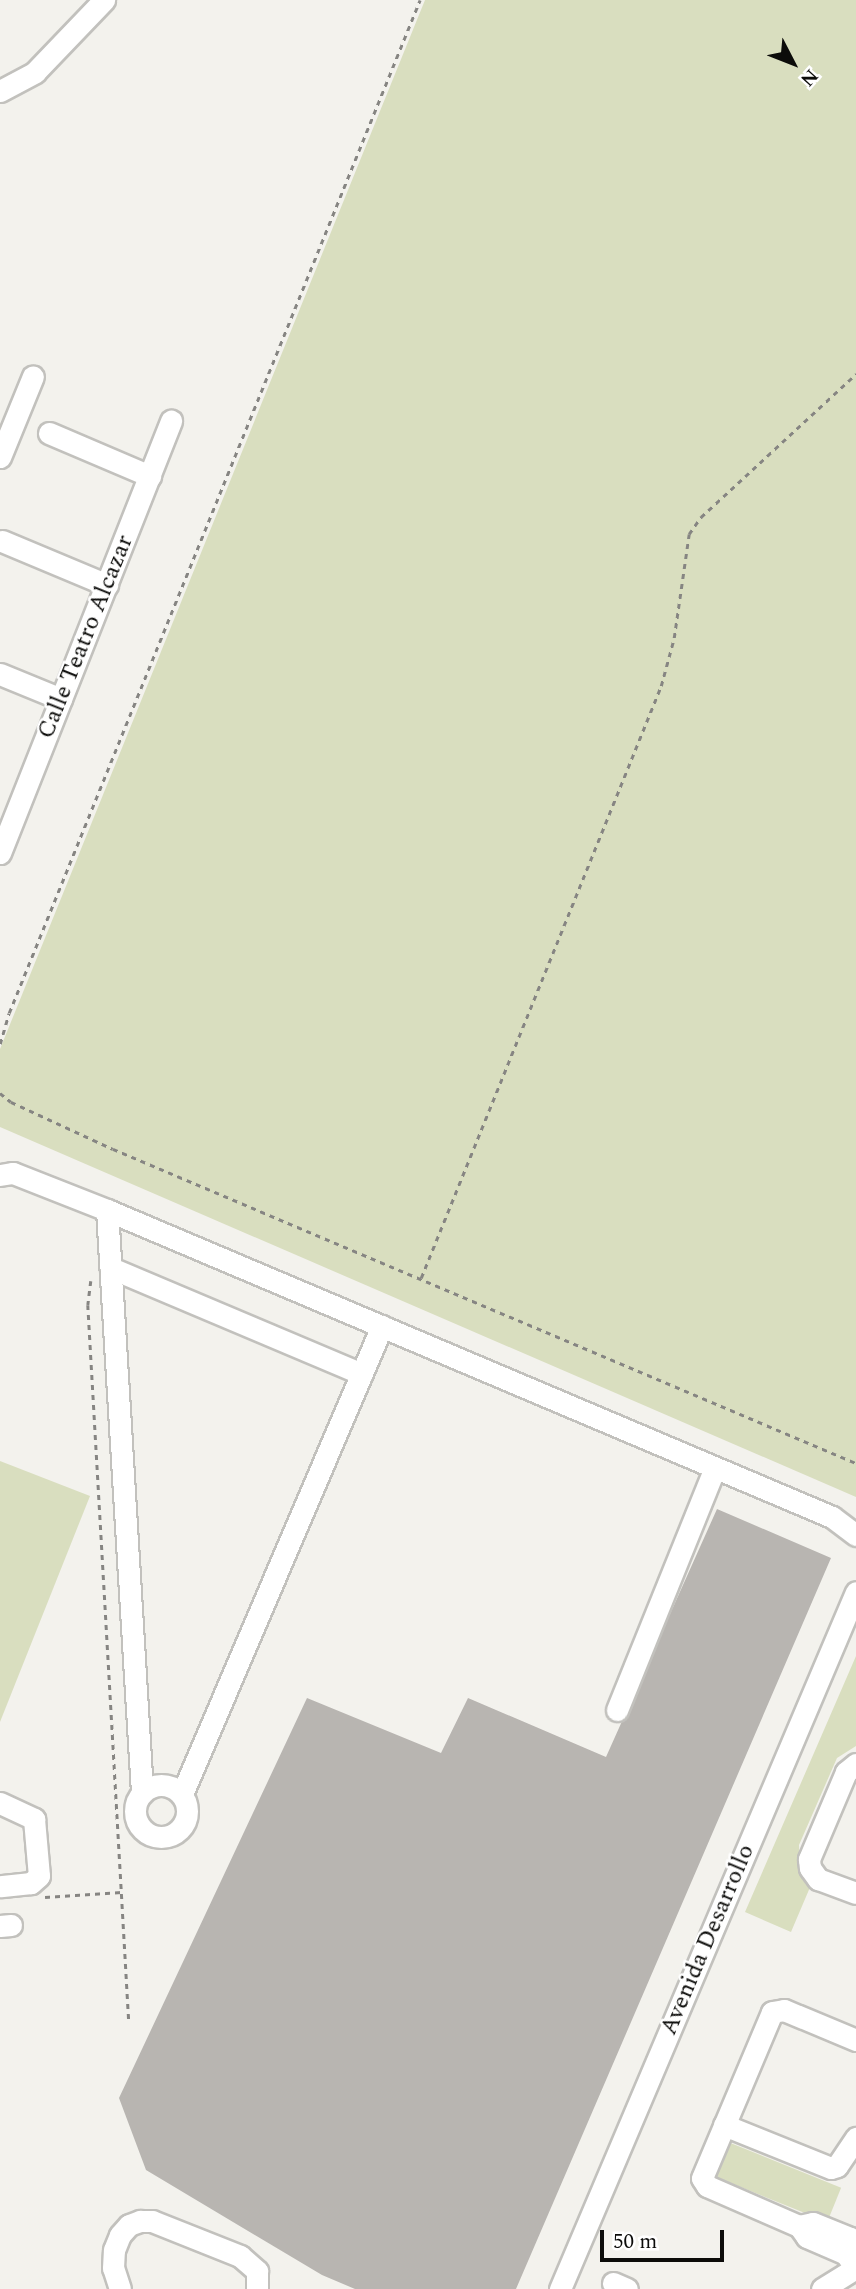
<!DOCTYPE html>
<html>
<head>
<meta charset="utf-8">
<style>
  body { margin:0 }
  #map { position:relative; width:856px; height:2289px; overflow:hidden; background:#f3f2ed; font-family:Spectral,serif }
  div>[style] { position:absolute }
  .green>* { inset:0; background:#d9debf; transform-origin:0 0 }
  .building>* { inset:0; background:#b8b5b1 }
  .path>* { height:2.5px; margin-top:-1.25px; transform-origin:0; background:repeating-linear-gradient(90deg,#868582 0 5px,transparent 0 10px) }
  .roads { filter:drop-shadow(2px 0 #c2c1bd) drop-shadow(-2px 0 #c2c1bd) drop-shadow(0 2px #c2c1bd) drop-shadow(0 -2px #c2c1bd) }
  .minor>* { height:21px; margin:-10.5px; padding:0 10.5px; transform-origin:10.5px; border-radius:10.5px; background:#fff }
  .minor>.ring { margin:-10.5px; padding:0; box-sizing:content-box; background:none; border:21px solid #fff; border-radius:50% }
  span { translate:-50% -50%; white-space:nowrap; text-align:center; line-height:1.15; -webkit-text-stroke:5px #fff; paint-order:stroke }
  .street-label { font-size:24px; color:#0c0c0a }
  .north { position:absolute; left:758px; top:28px; width:70px; height:70px; -webkit-text-stroke:5px #fff; paint-order:stroke; rotate:132deg; font-size:19px; font-weight:700; line-height:28px; text-align:center; color:#0c0c0a }
  .north::after { content:''; display:block; margin:auto; width:24px; height:32px; background:#0c0c0a; clip-path:polygon(50% 0,100% 100%,50% 72%,0 100%) }
  .scale { position:absolute; left:600px; top:2230px; width:124px; height:32px; box-sizing:border-box; border:4px solid #0c0c0a; border-top:0; padding-left:9px; font-size:21px; line-height:24px; white-space:nowrap; color:#0c0c0a; -webkit-text-stroke:5px #fff; paint-order:stroke }
</style>
</head>
<body>
<div id="map">
  <div class="green">
    <i style="clip-path:polygon(425px 0,856px 0,856px 1497px,0 1127px,0 1049px)"></i>
    <i style="clip-path:polygon(0 1461px,90px 1496px,0 1722px)"></i>
    <i style="clip-path:polygon(856px 1656px,856px 1746px,837px 1758px,799px 1845px,800px 1866px,811px 1885px,791px 1932px,745px 1912px)"></i>
    <i style="left:728px;top:2142px;width:122px;height:37px;rotate:22deg"></i>
  </div>
  <div class="building">
    <i style="clip-path:polygon(717px 1509px,831px 1558px,516px 2289px,355px 2289px,322px 2275px,146px 2170px,119px 2098px,307px 1698px,441px 1753px,468px 1698px,606px 1757px)"></i>
  </div>
  <div class="path">
    <i style="left:0;top:1044px;width:32px;rotate:-74deg"></i>
    <i style="left:9px;top:1013px;width:1093px;rotate:-67.92deg"></i>
    <i style="left:0;top:1093px;width:14px;rotate:39deg"></i>
    <i style="left:11px;top:1102px;width:112px;rotate:24.7deg"></i>
    <i style="left:113px;top:1149px;width:807px;rotate:22.91deg"></i>
    <i style="left:421px;top:1278px;width:639px;rotate:-67.93deg"></i>
    <i style="left:661px;top:686px;width:50px;rotate:-74.8deg"></i>
    <i style="left:674px;top:638px;width:105px;rotate:-81.8deg"></i>
    <i style="left:689px;top:534px;width:21px;rotate:-55deg"></i>
    <i style="left:701px;top:517px;width:211px;rotate:-42.7deg"></i>
    <i style="left:91px;top:1281px;width:24px;rotate:97deg"></i>
    <i style="left:88px;top:1305px;width:718px;rotate:86.73deg"></i>
    <i style="left:45px;top:1897px;width:77px;rotate:-3.7deg"></i>
  </div>
  <div class="roads">
    <div class="minor">
      <i style="left:0;top:91px;width:40px;rotate:-28deg"></i>
      <i style="left:35px;top:72px;width:100px;rotate:-46.2deg"></i>
      <i style="left:49px;top:433px;width:110px;rotate:23.1deg"></i>
      <i style="left:0;top:457px;width:87px;rotate:-67.8deg"></i>
      <i style="left:2px;top:541px;width:114px;rotate:22.7deg"></i>
      <i style="left:0;top:674px;width:66px;rotate:22.3deg"></i>
      <i style="left:0;top:853px;width:465px;rotate:-68.4deg"></i>
      <i style="left:0;top:1175px;width:13px;rotate:-9deg"></i>
      <i style="left:13px;top:1173px;width:101px;rotate:21.5deg"></i>
      <i style="left:107px;top:1210px;width:787px;rotate:22.95deg"></i>
      <i style="left:832px;top:1517px;width:30px;rotate:37deg"></i>
      <i style="left:107px;top:1210px;width:584px;rotate:86.56deg"></i>
      <i style="left:111px;top:1268px;width:272px;rotate:22.9deg"></i>
      <i style="left:617px;top:1710px;width:261px;rotate:-68deg"></i>
      <i style="left:856px;top:1764px;width:13px;rotate:141deg"></i>
      <i style="left:846px;top:1772px;width:95px;rotate:113deg"></i>
      <i style="left:809px;top:1859px;width:9px;rotate:84deg"></i>
      <i style="left:810px;top:1868px;width:14px;rotate:54deg"></i>
      <i style="left:818px;top:1879px;width:40px;rotate:20.2deg"></i>
      <i class="ring" style="left:135px;top:1785px;width:31px;height:31px"></i>
      <i style="left:182px;top:1794px;width:509px;rotate:-66.86deg"></i>
      <i style="left:0;top:1803px;width:38px;rotate:25deg"></i>
      <i style="left:34px;top:1819px;width:57px;rotate:85deg"></i>
      <i style="left:39px;top:1876px;width:11px;rotate:139deg"></i>
      <i style="left:31px;top:1883px;width:31px;rotate:174deg"></i>
      <i style="left:0;top:1926px;width:11px;rotate:-5deg"></i>
      <i style="left:724px;top:2125px;width:115px;rotate:21.9deg"></i>
      <i style="left:831px;top:2168px;width:6px;rotate:-18deg"></i>
      <i style="left:837px;top:2166px;width:34px;rotate:-56deg"></i>
      <i style="left:799px;top:2226px;width:14px;rotate:-12deg"></i>
      <i style="left:813px;top:2223px;width:40px;rotate:22deg"></i>
      <i style="left:850px;top:2238px;width:8px;rotate:40deg"></i>
      <i style="left:613px;top:2283px;width:15px;rotate:23deg"></i>
      <i style="left:120px;top:2289px;width:22px;rotate:-108deg"></i>
      <i style="left:113px;top:2268px;width:18px;rotate:-87deg"></i>
      <i style="left:114px;top:2250px;width:16px;rotate:-68deg"></i>
      <i style="left:120px;top:2235px;width:13px;rotate:-48deg"></i>
      <i style="left:129px;top:2225px;width:12px;rotate:-20deg"></i>
      <i style="left:140px;top:2221px;width:12px"></i>
      <i style="left:152px;top:2221px;width:95px;rotate:21.7deg"></i>
      <i style="left:240px;top:2256px;width:23px;rotate:41deg"></i>
      <i style="left:257px;top:2271px;width:18px;rotate:90deg"></i>
      <i style="left:560px;top:2289px;width:757px;rotate:-66.99deg"></i>
      <i style="left:822px;top:2289px;width:40px;rotate:-32deg"></i>
      <i style="left:856px;top:2268px;width:17px;rotate:-126deg"></i>
      <i style="left:846px;top:2254px;width:43px;rotate:-156.4deg"></i>
      <i style="left:807px;top:2237px;width:14px;rotate:-126deg"></i>
      <i style="left:799px;top:2226px;width:100px;rotate:-156.5deg"></i>
      <i style="left:707px;top:2186px;width:9px;rotate:-122deg"></i>
      <i style="left:702px;top:2178px;width:180px;rotate:-67.1deg"></i>
      <i style="left:772px;top:2012px;width:12px;rotate:-9deg"></i>
      <i style="left:784px;top:2010px;width:78px;rotate:22.6deg"></i>
    </div>
  </div>
  <div class="street-label">
    <span style="left:86px;top:637px;rotate:-68deg">Calle Teatro Alcazar</span>
    <span style="left:708px;top:1940px;rotate:-67deg">Avenida Desarrollo</span>
  </div>
  <div class="north">N</div>
  <div class="scale">50 m</div>
</div>
</body>
</html>
